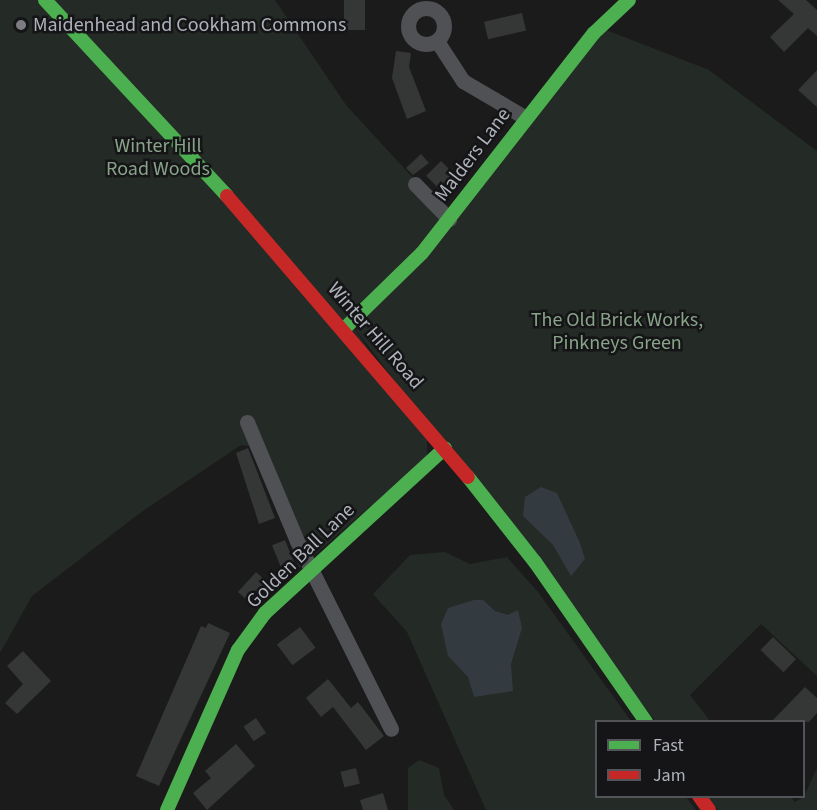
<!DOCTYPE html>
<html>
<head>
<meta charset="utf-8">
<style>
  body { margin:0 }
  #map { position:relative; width:817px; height:810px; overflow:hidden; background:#1b1b1b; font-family:"Source Sans 3",sans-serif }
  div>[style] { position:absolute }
  .green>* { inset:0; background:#242a25 }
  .water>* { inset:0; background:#333a40 }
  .building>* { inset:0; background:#353636; transform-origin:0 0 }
  .street>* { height:15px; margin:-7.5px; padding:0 7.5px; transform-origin:7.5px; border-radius:7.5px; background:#505154 }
  .street>.ring { margin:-7.5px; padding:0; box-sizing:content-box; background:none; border:15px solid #505154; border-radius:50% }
  .fast>* { height:14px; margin:-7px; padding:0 7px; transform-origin:7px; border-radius:7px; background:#4caf50 }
  .jam>* { height:14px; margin:-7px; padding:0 7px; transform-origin:7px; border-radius:7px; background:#c62828 }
  .dots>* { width:16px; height:16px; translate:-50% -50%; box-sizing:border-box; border:3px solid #151517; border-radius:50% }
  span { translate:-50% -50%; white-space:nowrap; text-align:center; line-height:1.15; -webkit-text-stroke:5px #151517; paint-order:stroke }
  .poi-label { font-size:20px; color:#aeb2ba }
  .left { translate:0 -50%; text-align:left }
  .park-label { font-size:20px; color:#88a389 }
  .street-label { font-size:20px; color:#aeb2ba }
  .legend { position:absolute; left:595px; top:720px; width:210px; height:78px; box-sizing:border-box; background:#151517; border:2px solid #525458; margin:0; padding:8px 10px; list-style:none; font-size:18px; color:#aeb2ba }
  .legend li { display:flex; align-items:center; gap:12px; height:30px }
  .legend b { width:30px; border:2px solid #525458 }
</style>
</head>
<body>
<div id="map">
  <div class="green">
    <i style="clip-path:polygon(0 0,275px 0,346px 105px,448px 216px,354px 328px,427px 436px,427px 458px,299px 568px,254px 447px,241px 445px,140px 513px,32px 596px,0 653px)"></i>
    <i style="clip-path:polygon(601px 28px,709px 70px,817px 151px,817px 676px,761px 624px,690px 695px,710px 721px,655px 721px,356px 330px)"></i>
    <i style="clip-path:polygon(445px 552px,470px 564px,507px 557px,538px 592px,631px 721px,596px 722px,596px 796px,686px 797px,696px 810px,486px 810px,407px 632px,373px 594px,410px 555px)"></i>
    <i style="clip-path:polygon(419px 760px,439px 768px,444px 795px,454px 810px,408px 810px,408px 768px)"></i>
    <i style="clip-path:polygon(817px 768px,817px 810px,718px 810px,707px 797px,791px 797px,795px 802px,804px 796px)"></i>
  </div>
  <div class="water">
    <i style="clip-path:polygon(541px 487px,557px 493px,580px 543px,585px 559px,571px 576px,553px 545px,523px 516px,525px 497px)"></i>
    <i style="clip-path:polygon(474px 600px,483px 600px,495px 611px,508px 615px,518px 610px,522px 628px,511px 664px,513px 691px,474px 697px,468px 677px,448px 656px,441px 624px,448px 608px)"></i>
  </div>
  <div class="building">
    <i style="left:344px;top:0;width:21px;height:30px"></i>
    <i style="clip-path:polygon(778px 0,806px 0,817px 10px,817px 36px,808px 28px,784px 52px,770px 37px,794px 14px)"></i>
    <i style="left:522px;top:13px;width:18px;height:39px;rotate:77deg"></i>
    <i style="clip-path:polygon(396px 51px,411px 53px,409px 67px,426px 111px,407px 119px,392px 78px)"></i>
    <i style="clip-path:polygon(817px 70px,817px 107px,798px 90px)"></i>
    <i style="clip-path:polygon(421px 154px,429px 163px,413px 175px,406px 168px)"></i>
    <i style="left:441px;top:161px;width:28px;height:21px;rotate:45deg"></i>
    <i style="clip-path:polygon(248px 448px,275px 518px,259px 524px,236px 453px)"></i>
    <i style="left:285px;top:540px;width:24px;height:14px;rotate:68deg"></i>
    <i style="left:256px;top:572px;width:15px;height:27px;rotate:42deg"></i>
    <i style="clip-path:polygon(208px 623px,230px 633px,159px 786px,136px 776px,201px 626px,206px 628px)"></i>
    <i style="left:300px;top:627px;width:26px;height:29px;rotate:53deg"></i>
    <i style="left:773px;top:637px;width:32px;height:18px;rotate:44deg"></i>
    <i style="clip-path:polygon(23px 651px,51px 681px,17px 714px,5px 703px,23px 684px,7px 666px)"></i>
    <i style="clip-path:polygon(328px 679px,351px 708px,358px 702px,384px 736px,366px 750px,333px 707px,321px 717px,306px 698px)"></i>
    <i style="clip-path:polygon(805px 687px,817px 698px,817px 713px,809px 722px,771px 722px)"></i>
    <i style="left:256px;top:718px;width:18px;height:15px;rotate:56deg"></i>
    <i style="clip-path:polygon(236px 744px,255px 766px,207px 810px,193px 793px,211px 778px,205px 771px)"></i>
    <i style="left:356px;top:768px;width:16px;height:16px;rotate:76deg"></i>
    <i style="clip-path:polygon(383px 793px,388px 810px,363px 810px,360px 800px)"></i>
  </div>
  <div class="street">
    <i class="ring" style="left:408px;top:8px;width:21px;height:21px"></i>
    <i style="left:437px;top:41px;width:48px;rotate:57deg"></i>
    <i style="left:463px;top:81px;width:73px;rotate:30.4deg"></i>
    <i style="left:415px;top:184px;width:49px;rotate:45.8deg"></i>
    <i style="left:247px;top:422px;width:129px;rotate:67.2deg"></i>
    <i style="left:297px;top:541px;width:210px;rotate:63.4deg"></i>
  </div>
  <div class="fast">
    <i style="left:45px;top:0;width:267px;rotate:47.1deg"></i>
    <i style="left:343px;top:330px;width:110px;rotate:-44.3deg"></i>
    <i style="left:422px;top:253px;width:279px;rotate:-52deg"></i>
    <i style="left:594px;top:33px;width:48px;rotate:-43.3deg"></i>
    <i style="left:468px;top:477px;width:108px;rotate:51.8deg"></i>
    <i style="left:535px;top:562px;width:195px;rotate:55.2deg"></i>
    <i style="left:167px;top:810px;width:175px;rotate:-66.1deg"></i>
    <i style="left:238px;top:650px;width:46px;rotate:-53.9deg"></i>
    <i style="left:265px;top:613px;width:244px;rotate:-42.5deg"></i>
  </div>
  <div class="jam">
    <i style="left:227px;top:196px;width:370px;rotate:49.4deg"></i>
    <i style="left:699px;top:796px;width:17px;rotate:54deg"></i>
  </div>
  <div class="dots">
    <i style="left:21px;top:25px;background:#7b7d82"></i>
  </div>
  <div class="poi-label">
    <span class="left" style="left:33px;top:25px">Maidenhead and Cookham Commons</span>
  </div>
  <div class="park-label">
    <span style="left:158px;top:158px">Winter Hill<br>Road Woods</span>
    <span style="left:617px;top:332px">The Old Brick Works,<br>Pinkneys Green</span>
  </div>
  <div class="street-label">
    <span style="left:473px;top:155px;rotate:-53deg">Malders Lane</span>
    <span style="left:375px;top:336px;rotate:49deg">Winter Hill Road</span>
    <span style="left:301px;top:556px;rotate:-44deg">Golden Ball Lane</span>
  </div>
  <ul class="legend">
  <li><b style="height:8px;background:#4caf50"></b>Fast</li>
  <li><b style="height:8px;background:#c62828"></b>Jam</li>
  </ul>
</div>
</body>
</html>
